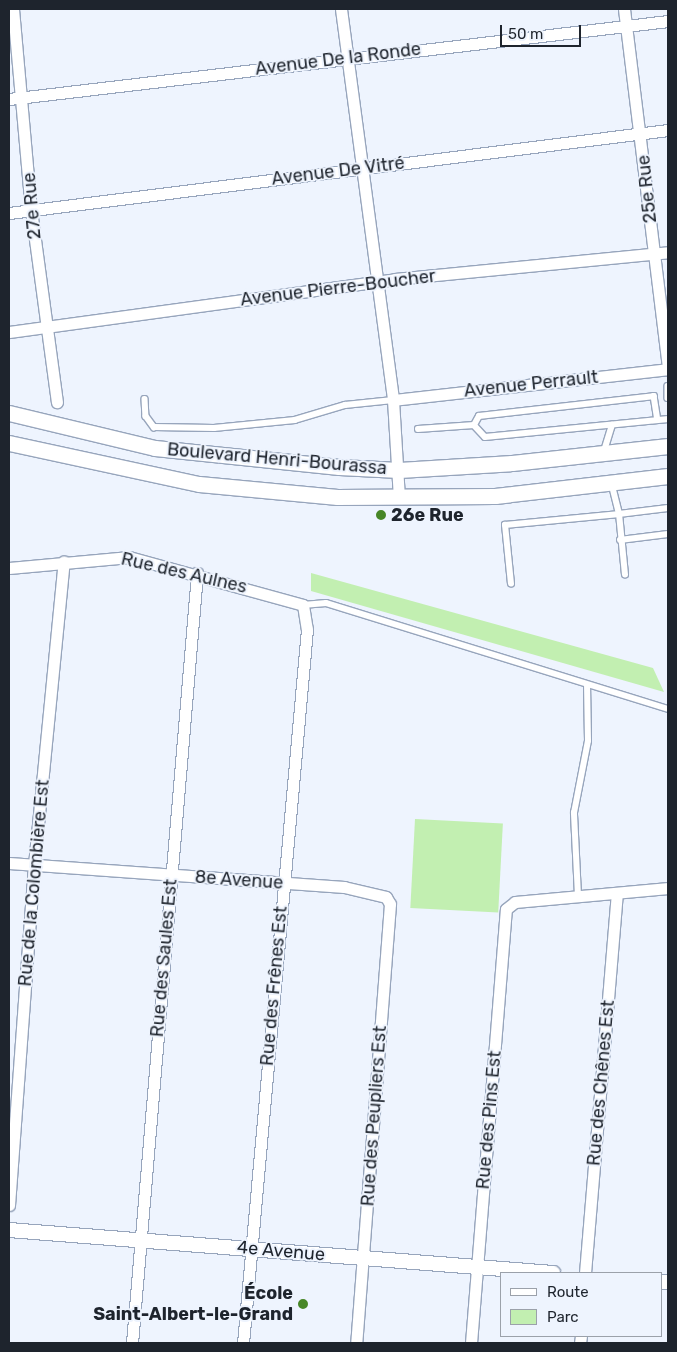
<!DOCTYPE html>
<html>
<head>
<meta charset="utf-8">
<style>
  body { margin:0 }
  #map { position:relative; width:677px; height:1352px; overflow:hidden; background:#eef4fe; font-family:Rubik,sans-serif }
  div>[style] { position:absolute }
  .green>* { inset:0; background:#c2efb1; transform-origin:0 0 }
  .roads { filter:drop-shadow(1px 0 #97a5bc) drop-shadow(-1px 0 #97a5bc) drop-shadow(0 1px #97a5bc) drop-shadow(0 -1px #97a5bc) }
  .service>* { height:5.5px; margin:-2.75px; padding:0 2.75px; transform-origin:2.75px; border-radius:2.75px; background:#fff }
  .minor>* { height:11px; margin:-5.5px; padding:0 5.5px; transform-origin:5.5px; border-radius:5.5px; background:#fff }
  .tertiary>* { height:14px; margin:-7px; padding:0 7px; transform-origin:7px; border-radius:7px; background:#fff }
  .secondary>* { height:15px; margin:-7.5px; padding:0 7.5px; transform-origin:7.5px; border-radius:7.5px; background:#fff }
  .dots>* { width:14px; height:14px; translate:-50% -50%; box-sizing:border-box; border:2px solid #eef4fe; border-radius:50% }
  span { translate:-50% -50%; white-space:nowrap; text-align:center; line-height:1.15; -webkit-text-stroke:4px #eef4fe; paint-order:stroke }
  .street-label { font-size:18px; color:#1e242d }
  .poi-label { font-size:18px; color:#1e242d; font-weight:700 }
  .left { translate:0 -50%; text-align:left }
  .right { translate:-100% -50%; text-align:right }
  .frame { position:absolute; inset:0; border:10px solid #1e242d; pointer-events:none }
  .legend { position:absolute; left:500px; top:1272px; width:162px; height:65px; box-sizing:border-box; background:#eef4fe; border:1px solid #9ba1aa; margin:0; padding:6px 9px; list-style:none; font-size:15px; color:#1e242d }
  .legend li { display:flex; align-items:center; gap:10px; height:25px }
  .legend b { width:25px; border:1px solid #9ba1aa }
  .scale { position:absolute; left:500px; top:25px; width:81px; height:22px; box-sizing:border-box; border:2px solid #1e242d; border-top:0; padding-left:6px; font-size:15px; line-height:18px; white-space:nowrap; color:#1e242d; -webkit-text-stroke:4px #eef4fe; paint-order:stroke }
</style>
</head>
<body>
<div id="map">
  <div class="green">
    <i style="clip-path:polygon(311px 573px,653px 668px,664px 692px,311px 591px)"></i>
    <i style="left:415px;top:819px;width:88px;height:89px;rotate:3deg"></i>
  </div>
  <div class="roads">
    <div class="service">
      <i style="left:668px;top:386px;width:12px;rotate:90deg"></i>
      <i style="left:145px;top:399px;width:17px;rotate:87deg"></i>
      <i style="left:146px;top:416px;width:14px;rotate:54deg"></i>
      <i style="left:154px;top:427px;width:60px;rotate:1deg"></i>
      <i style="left:214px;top:428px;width:81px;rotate:-5.6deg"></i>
      <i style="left:295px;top:420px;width:52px;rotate:-16.7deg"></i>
      <i style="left:345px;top:405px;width:48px;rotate:-5.9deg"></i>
      <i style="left:474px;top:425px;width:10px;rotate:-61deg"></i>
      <i style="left:479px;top:416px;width:176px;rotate:-6.5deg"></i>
      <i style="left:654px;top:396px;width:24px;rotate:81deg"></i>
      <i style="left:418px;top:429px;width:56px;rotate:-4.1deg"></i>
      <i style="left:474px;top:425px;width:16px;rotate:47deg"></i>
      <i style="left:485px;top:437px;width:184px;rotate:-5.6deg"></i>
      <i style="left:604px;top:451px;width:27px;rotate:-73deg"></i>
      <i style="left:620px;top:540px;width:48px;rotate:-7.1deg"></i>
      <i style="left:625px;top:575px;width:61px;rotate:-95.6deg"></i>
      <i style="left:619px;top:514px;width:49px;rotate:-7deg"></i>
      <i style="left:511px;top:584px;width:59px;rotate:-95.8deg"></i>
      <i style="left:505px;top:525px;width:115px;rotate:-5.5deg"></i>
      <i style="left:619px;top:514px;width:32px;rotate:-104deg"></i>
      <i style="left:303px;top:605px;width:23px;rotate:-5deg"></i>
      <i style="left:326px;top:603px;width:358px;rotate:17.2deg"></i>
      <i style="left:578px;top:896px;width:83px;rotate:-92.8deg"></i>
      <i style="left:574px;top:813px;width:73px;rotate:-79deg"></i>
      <i style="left:588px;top:741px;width:55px;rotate:-91deg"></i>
    </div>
    <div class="minor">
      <i style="left:13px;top:9px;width:202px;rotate:84.9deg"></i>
      <i style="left:31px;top:210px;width:194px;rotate:82.3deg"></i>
      <i style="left:341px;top:9px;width:394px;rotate:82.4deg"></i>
      <i style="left:393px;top:400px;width:98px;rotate:86.5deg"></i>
      <i style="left:624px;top:9px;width:363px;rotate:83deg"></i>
      <i style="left:9px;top:99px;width:664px;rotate:-6.75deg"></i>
      <i style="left:9px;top:213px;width:664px;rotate:-7.18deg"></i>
      <i style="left:9px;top:332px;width:390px;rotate:-7.8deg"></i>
      <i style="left:395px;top:279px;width:274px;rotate:-5.6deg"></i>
      <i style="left:393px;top:400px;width:277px;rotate:-6.4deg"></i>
      <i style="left:9px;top:568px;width:121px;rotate:-5.2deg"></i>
      <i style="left:129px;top:557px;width:180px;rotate:15.4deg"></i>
      <i style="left:303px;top:605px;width:24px;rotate:81deg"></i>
      <i style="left:307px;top:629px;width:717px;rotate:95.12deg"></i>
      <i style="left:9px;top:863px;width:336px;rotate:4.1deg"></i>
      <i style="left:344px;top:887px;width:43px;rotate:13.4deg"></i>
      <i style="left:386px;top:897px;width:8px;rotate:60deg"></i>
      <i style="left:390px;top:904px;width:440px;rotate:94.4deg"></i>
      <i style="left:9px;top:1205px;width:341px;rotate:-85.8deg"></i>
      <i style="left:34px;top:865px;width:305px;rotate:-84.4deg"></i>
      <i style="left:585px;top:1273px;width:381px;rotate:-85.2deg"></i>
      <i style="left:132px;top:1343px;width:773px;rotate:-85.17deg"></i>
      <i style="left:471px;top:1343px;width:435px;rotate:-85.4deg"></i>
      <i style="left:506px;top:909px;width:11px;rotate:-38deg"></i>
      <i style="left:515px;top:902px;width:154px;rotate:-5.2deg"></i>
      <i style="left:580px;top:1343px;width:7px;rotate:-82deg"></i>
    </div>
    <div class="tertiary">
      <i style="left:9px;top:1230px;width:546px;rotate:4.52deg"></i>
      <i style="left:661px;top:1282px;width:7px"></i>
    </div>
    <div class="secondary">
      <i style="left:9px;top:413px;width:150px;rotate:13.5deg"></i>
      <i style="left:155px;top:448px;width:185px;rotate:5.9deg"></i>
      <i style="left:339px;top:467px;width:60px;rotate:2.9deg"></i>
      <i style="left:399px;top:470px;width:113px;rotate:-3.5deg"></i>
      <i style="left:512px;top:463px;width:157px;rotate:-6.2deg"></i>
      <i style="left:9px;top:443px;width:194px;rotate:12.2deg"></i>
      <i style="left:199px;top:484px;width:139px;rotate:5.4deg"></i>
      <i style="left:337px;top:497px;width:158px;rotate:-0.4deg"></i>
      <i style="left:495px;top:496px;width:174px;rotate:-6.6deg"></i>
    </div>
  </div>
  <div class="dots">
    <i style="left:381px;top:515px;background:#478627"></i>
    <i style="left:303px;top:1304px;background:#478627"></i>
  </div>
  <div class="street-label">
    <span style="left:338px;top:59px;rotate:-7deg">Avenue De la Ronde</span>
    <span style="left:338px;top:171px;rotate:-7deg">Avenue De Vitré</span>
    <span style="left:647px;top:189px;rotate:-96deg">25e Rue</span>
    <span style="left:32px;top:206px;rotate:-95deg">27e Rue</span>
    <span style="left:338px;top:288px;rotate:-7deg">Avenue Pierre-Boucher</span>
    <span style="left:531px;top:384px;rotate:-6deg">Avenue Perrault</span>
    <span style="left:277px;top:459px;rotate:5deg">Boulevard Henri-Bourassa</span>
    <span style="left:184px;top:573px;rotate:13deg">Rue des Aulnes</span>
    <span style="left:239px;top:880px;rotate:4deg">8e Avenue</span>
    <span style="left:34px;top:883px;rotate:-85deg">Rue de la Colombière Est</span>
    <span style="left:164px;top:958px;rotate:-85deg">Rue des Saules Est</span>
    <span style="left:274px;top:986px;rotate:-85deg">Rue des Frênes Est</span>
    <span style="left:601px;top:1083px;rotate:-85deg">Rue des Chênes Est</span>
    <span style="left:374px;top:1116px;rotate:-86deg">Rue des Peupliers Est</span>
    <span style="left:489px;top:1120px;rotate:-85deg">Rue des Pins Est</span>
    <span style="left:281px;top:1251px;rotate:5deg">4e Avenue</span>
  </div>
  <div class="poi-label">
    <span class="left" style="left:391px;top:515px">26e Rue</span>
    <span class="right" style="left:293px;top:1304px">École<br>Saint-Albert-le-Grand</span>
  </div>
  <div class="frame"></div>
  <ul class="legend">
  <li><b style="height:6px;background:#fff"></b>Route</li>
  <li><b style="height:14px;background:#c2efb1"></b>Parc</li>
  </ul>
  <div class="scale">50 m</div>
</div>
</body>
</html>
